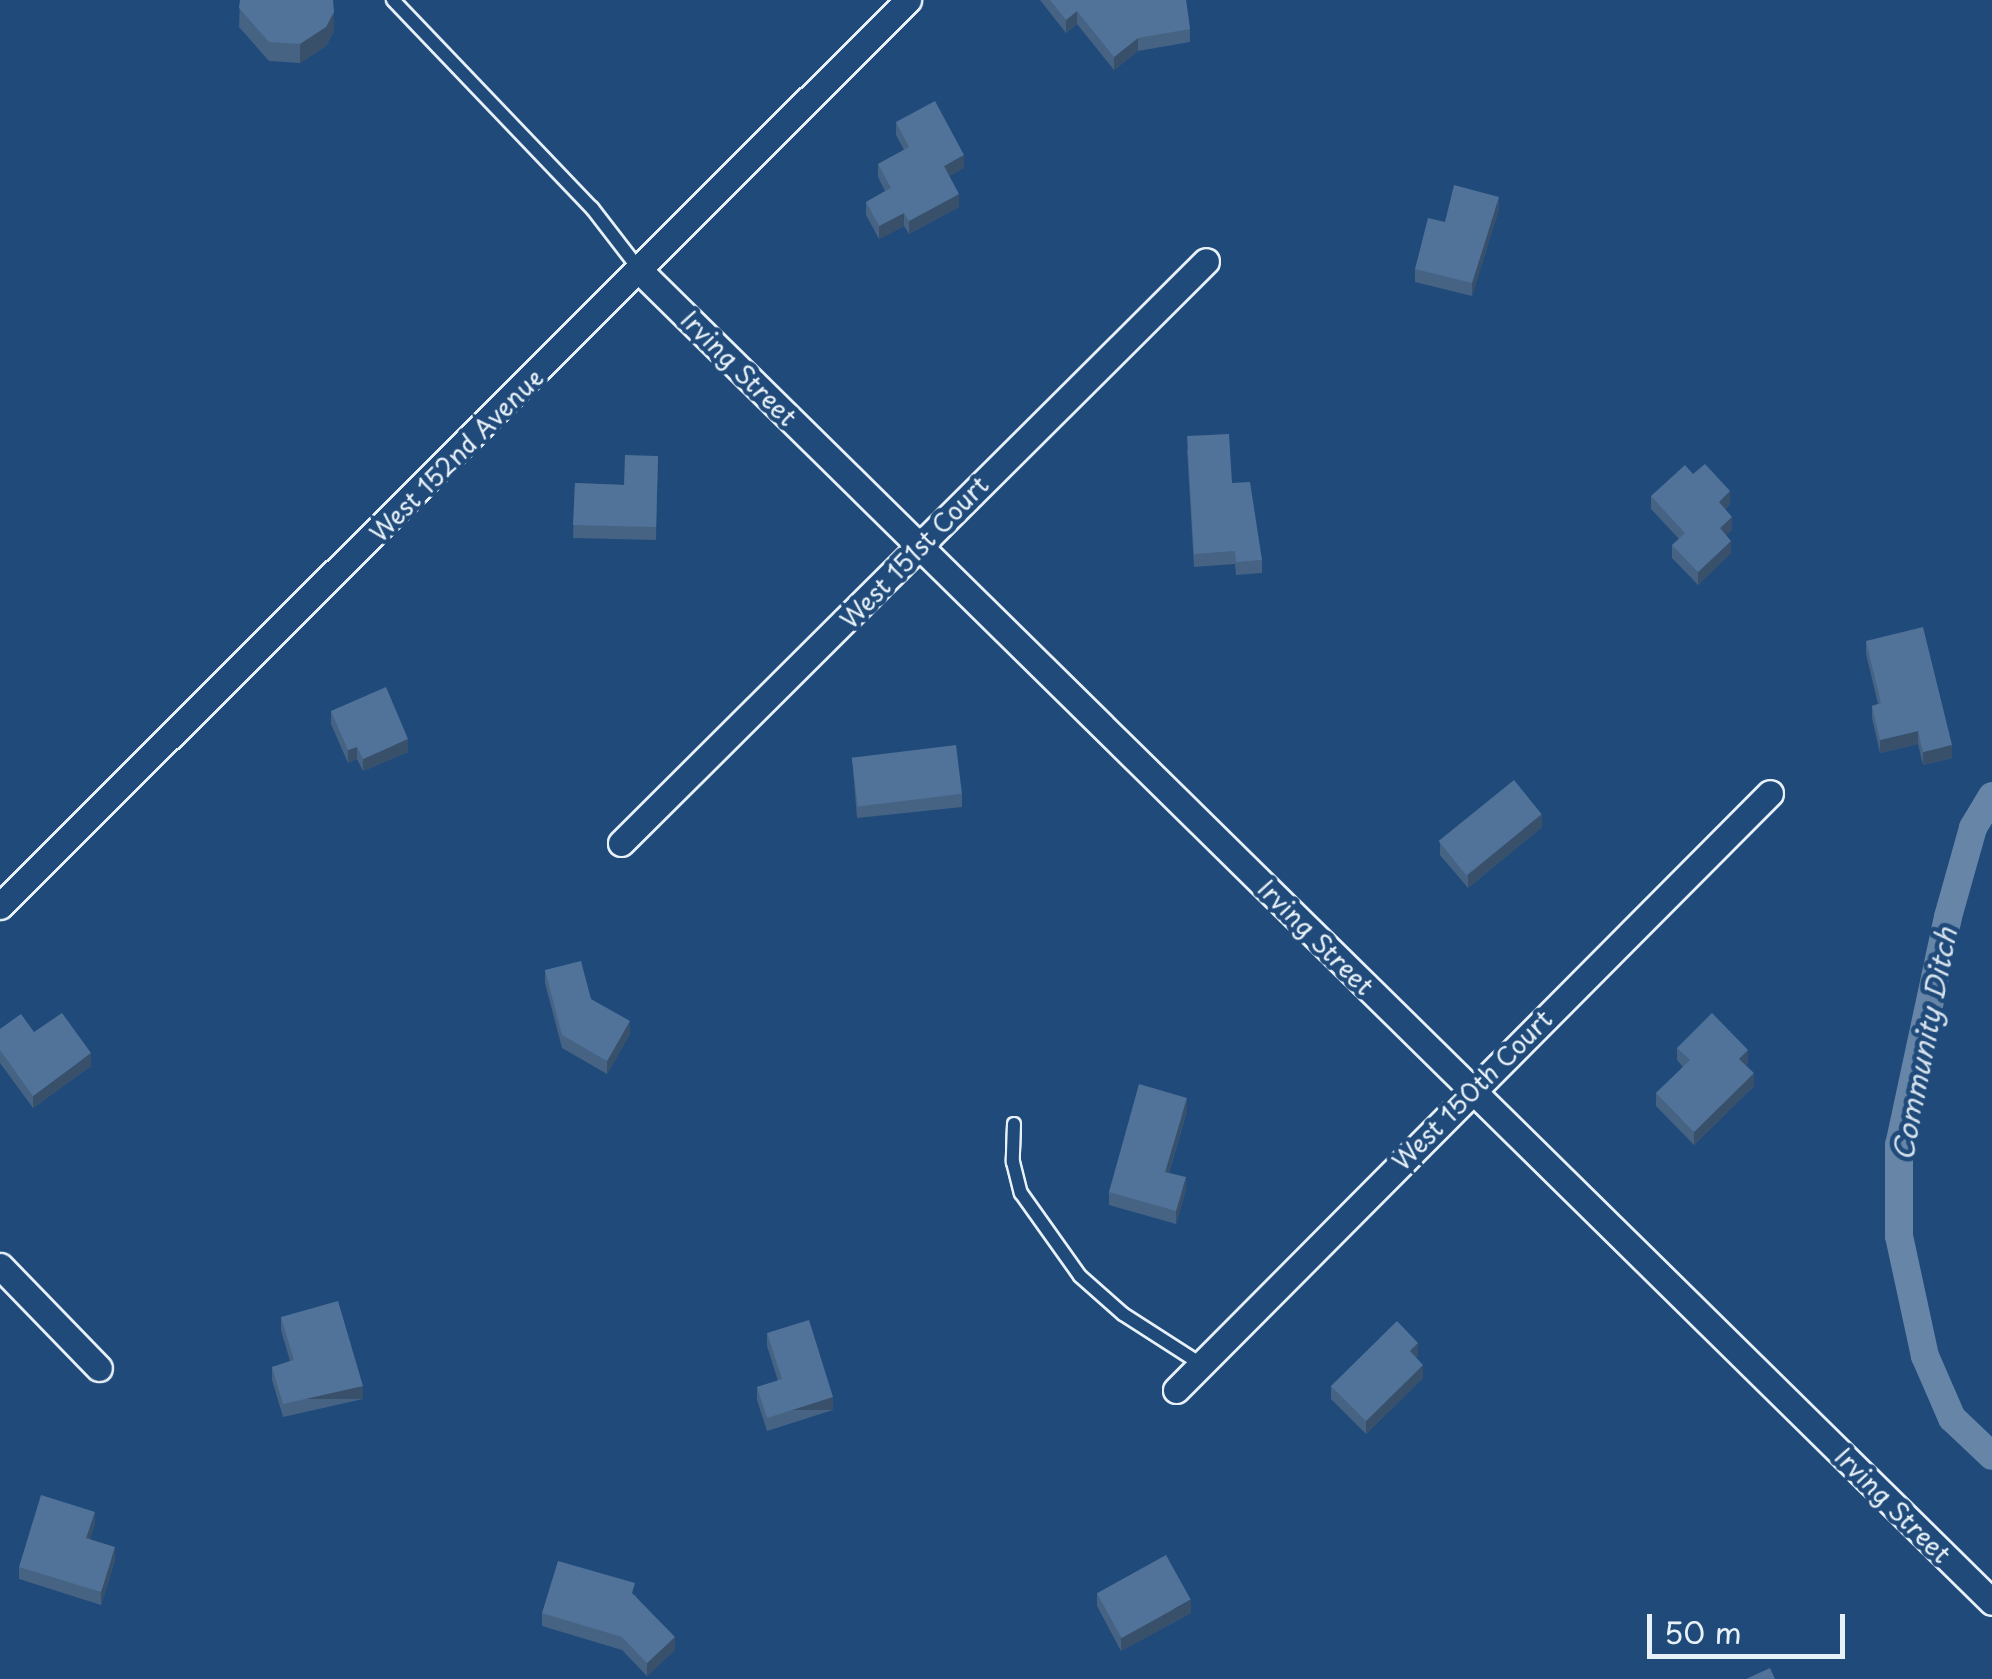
<!DOCTYPE html>
<html>
<head>
<meta charset="utf-8">
<style>
  body { margin:0 }
  #map { position:relative; width:1992px; height:1679px; overflow:hidden; background:#1f4a7a; font-family:"Playpen Sans",sans-serif }
  div>[style] { position:absolute }
  .canal>* { height:28px; margin:-14px; padding:0 14px; transform-origin:14px; border-radius:14px; background:#6685a7 }
  .roads { filter:drop-shadow(2px 0 #e8f1f8) drop-shadow(-2px 0 #e8f1f8) drop-shadow(0 2px #e8f1f8) drop-shadow(0 -2px #e8f1f8) }
  .lane>* { height:12px; margin:-6px; padding:0 6px; transform-origin:6px; border-radius:6px; background:#1f4a7a }
  .street>* { height:25px; margin:-12.5px; padding:0 12.5px; transform-origin:12.5px; border-radius:12.5px; background:#1f4a7a }
  .wall>* { inset:0; background:#466384 }
  .shaded-wall>* { inset:0; background:#39506b; transform-origin:0 0 }
  .building>* { inset:0; background:#517399; transform-origin:0 0 }
  span { translate:-50% -50%; white-space:nowrap; text-align:center; line-height:1.15; -webkit-text-stroke:9px #1f4a7a; paint-order:stroke }
  .street-label { font-size:25px; color:#e8f1f8 }
  .water-label { font-size:28px; color:#d4e1ec; font-style:italic }
  .scale { position:absolute; left:1647px; top:1614px; width:198px; height:45px; box-sizing:border-box; border:5px solid #e8f1f8; border-top:0; padding-left:12px; font-size:30px; line-height:35px; white-space:nowrap; color:#e8f1f8; -webkit-text-stroke:8px #1f4a7a; paint-order:stroke }
</style>
</head>
<body>
<div id="map">
  <div class="canal">
    <i style="left:1992px;top:796px;width:37px;rotate:121deg"></i>
    <i style="left:1973px;top:828px;width:92px;rotate:105.7deg"></i>
    <i style="left:1948px;top:917px;width:233px;rotate:102.1deg"></i>
    <i style="left:1899px;top:1145px;width:91px;rotate:90deg"></i>
    <i style="left:1899px;top:1236px;width:123px;rotate:77.8deg"></i>
    <i style="left:1925px;top:1356px;width:68px;rotate:66.5deg"></i>
    <i style="left:1952px;top:1418px;width:55px;rotate:43.5deg"></i>
  </div>
  <div class="roads">
    <div class="lane">
      <i style="left:393px;top:0;width:288px;rotate:46.3deg"></i>
      <i style="left:592px;top:208px;width:77px;rotate:52.4deg"></i>
      <i style="left:1014px;top:1124px;width:38px;rotate:92deg"></i>
      <i style="left:1013px;top:1162px;width:32px;rotate:76deg"></i>
      <i style="left:1021px;top:1193px;width:102px;rotate:54.6deg"></i>
      <i style="left:1080px;top:1276px;width:57px;rotate:41.5deg"></i>
      <i style="left:1123px;top:1314px;width:93px;rotate:32.7deg"></i>
    </div>
    <div class="street">
      <i style="left:640px;top:271px;width:1897px;rotate:44.55deg"></i>
      <i style="left:621px;top:843px;width:825px;rotate:-44.85deg"></i>
      <i style="left:0;top:906px;width:1283px;rotate:-44.94deg"></i>
      <i style="left:0;top:1266px;width:142px;rotate:45.9deg"></i>
      <i style="left:1176px;top:1390px;width:842px;rotate:-45.14deg"></i>
    </div>
  </div>
  <div class="wall">
    <i style="clip-path:polygon(240px 0,334px 31px,326px 46px,300px 63px,269px 61px,239px 27px)"></i>
    <i style="clip-path:polygon(1040px 0,1186px 0,1190px 29px,1190px 42px,1138px 51px,1114px 70px,1077px 24px,1066px 33px)"></i>
    <i style="clip-path:polygon(896px 122px,964px 168px,949px 176px,959px 207px,909px 234px,904px 226px,879px 239px,866px 215px,866px 202px,885px 191px,878px 177px,878px 164px,904px 150px,896px 135px)"></i>
    <i style="clip-path:polygon(1499px 209px,1472px 296px,1415px 282px,1415px 269px,1445px 222px)"></i>
    <i style="clip-path:polygon(1187px 449px,1232px 483px,1262px 560px,1262px 573px,1236px 575px,1235px 564px,1194px 567px)"></i>
    <i style="clip-path:polygon(658px 456px,656px 540px,573px 538px,575px 483px,624px 485px)"></i>
    <i style="clip-path:polygon(1693px 474px,1730px 504px,1725px 509px,1732px 530px,1726px 535px,1731px 553px,1698px 585px,1672px 558px,1672px 545px,1679px 539px,1651px 509px,1651px 496px)"></i>
    <i style="clip-path:polygon(1866px 641px,1952px 758px,1923px 765px,1918px 744px,1880px 753px,1872px 718px,1872px 706px,1878px 704px,1866px 654px)"></i>
    <i style="clip-path:polygon(331px 711px,408px 752px,363px 771px,357px 759px,348px 763px,331px 724px)"></i>
    <i style="clip-path:polygon(852px 757px,962px 794px,962px 807px,857px 818px)"></i>
    <i style="clip-path:polygon(1542px 827px,1468px 888px,1440px 855px,1440px 842px)"></i>
    <i style="clip-path:polygon(545px 970px,591px 999px,630px 1034px,607px 1074px,562px 1048px,545px 983px)"></i>
    <i style="clip-path:polygon(0 1029px,34px 1032px,91px 1066px,33px 1108px,0 1063px)"></i>
    <i style="clip-path:polygon(1677px 1048px,1748px 1063px,1746px 1065px,1754px 1086px,1694px 1145px,1656px 1106px,1656px 1093px,1683px 1067px,1677px 1060px)"></i>
    <i style="clip-path:polygon(1187px 1111px,1169px 1173px,1186px 1190px,1176px 1224px,1109px 1205px,1109px 1192px)"></i>
    <i style="clip-path:polygon(281px 1317px,363px 1399px,283px 1417px,272px 1380px,272px 1367px,290px 1361px,281px 1330px)"></i>
    <i style="clip-path:polygon(767px 1333px,833px 1410px,767px 1431px,757px 1400px,757px 1387px,778px 1381px,767px 1346px)"></i>
    <i style="clip-path:polygon(1418px 1356px,1416px 1358px,1423px 1378px,1366px 1434px,1331px 1399px,1331px 1386px)"></i>
    <i style="clip-path:polygon(95px 1524px,90px 1539px,115px 1560px,101px 1605px,19px 1579px,19px 1567px)"></i>
    <i style="clip-path:polygon(1097px 1593px,1191px 1613px,1121px 1651px,1097px 1606px)"></i>
    <i style="clip-path:polygon(635px 1595px,675px 1650px,647px 1676px,622px 1650px,542px 1626px,542px 1613px)"></i>
  </div>
  <div class="shaded-wall">
    <i style="clip-path:polygon(1077px 11px,1077px 24px,1066px 33px,1066px 20px)"></i>
    <i style="clip-path:polygon(334px 12px,334px 31px,326px 46px,300px 63px,300px 44px)"></i>
    <i style="clip-path:polygon(1138px 38px,1138px 51px,1114px 70px,1114px 57px)"></i>
    <i style="clip-path:polygon(964px 155px,964px 168px,944px 179px,944px 166px)"></i>
    <i style="clip-path:polygon(959px 194px,959px 207px,909px 234px,909px 221px)"></i>
    <i style="clip-path:polygon(1499px 197px,1499px 209px,1472px 296px,1472px 283px)"></i>
    <i style="clip-path:polygon(904px 213px,904px 226px,879px 239px,879px 226px)"></i>
    <i style="clip-path:polygon(1730px 491px,1730px 504px,1719px 515px,1719px 502px)"></i>
    <i style="clip-path:polygon(1732px 517px,1732px 530px,1720px 541px,1720px 528px)"></i>
    <i style="clip-path:polygon(1731px 541px,1731px 553px,1698px 585px,1698px 572px)"></i>
    <i style="clip-path:polygon(1918px 731px,1918px 744px,1880px 753px,1880px 740px)"></i>
    <i style="clip-path:polygon(408px 739px,408px 752px,363px 771px,363px 759px)"></i>
    <i style="clip-path:polygon(1952px 745px,1952px 758px,1923px 765px,1923px 752px)"></i>
    <i style="clip-path:polygon(357px 747px,357px 759px,348px 763px,348px 750px)"></i>
    <i style="clip-path:polygon(1542px 814px,1542px 827px,1468px 888px,1468px 875px)"></i>
    <i style="clip-path:polygon(630px 1021px,630px 1034px,607px 1074px,607px 1061px)"></i>
    <i style="clip-path:polygon(1748px 1050px,1748px 1063px,1739px 1072px,1739px 1059px)"></i>
    <i style="clip-path:polygon(91px 1053px,91px 1066px,33px 1108px,33px 1096px)"></i>
    <i style="clip-path:polygon(1754px 1073px,1754px 1086px,1694px 1145px,1694px 1132px)"></i>
    <i style="clip-path:polygon(1187px 1098px,1187px 1111px,1165px 1185px,1165px 1172px)"></i>
    <i style="clip-path:polygon(1186px 1177px,1186px 1190px,1176px 1224px,1176px 1211px)"></i>
    <i style="clip-path:polygon(1418px 1343px,1418px 1356px,1410px 1364px,1410px 1351px)"></i>
    <i style="clip-path:polygon(1423px 1365px,1423px 1378px,1366px 1434px,1366px 1421px)"></i>
    <i style="left:363px;top:1386px;width:13px;height:82px;rotate:90deg"></i>
    <i style="left:833px;top:1397px;width:13px;height:69px;rotate:90deg"></i>
    <i style="clip-path:polygon(95px 1512px,95px 1524px,86px 1551px,86px 1538px)"></i>
    <i style="clip-path:polygon(115px 1547px,115px 1560px,101px 1605px,101px 1592px)"></i>
    <i style="clip-path:polygon(1191px 1600px,1191px 1613px,1121px 1651px,1121px 1638px)"></i>
    <i style="clip-path:polygon(675px 1637px,675px 1650px,647px 1676px,647px 1663px)"></i>
  </div>
  <div class="building">
    <i style="clip-path:polygon(240px 0,333px 0,334px 12px,326px 27px,300px 44px,269px 42px,239px 8px)"></i>
    <i style="clip-path:polygon(1050px 0,1186px 0,1190px 29px,1138px 38px,1114px 57px,1077px 11px,1066px 20px)"></i>
    <i style="clip-path:polygon(935px 101px,964px 155px,944px 166px,959px 194px,909px 221px,904px 213px,879px 226px,866px 202px,891px 188px,878px 164px,909px 147px,896px 122px)"></i>
    <i style="clip-path:polygon(1454px 185px,1499px 197px,1472px 283px,1415px 269px,1428px 218px,1445px 222px)"></i>
    <i style="clip-path:polygon(1229px 434px,1232px 483px,1250px 482px,1262px 560px,1236px 562px,1235px 551px,1194px 554px,1187px 436px)"></i>
    <i style="clip-path:polygon(625px 455px,658px 456px,656px 527px,573px 525px,575px 483px,624px 485px)"></i>
    <i style="clip-path:polygon(1705px 464px,1730px 491px,1719px 502px,1732px 517px,1720px 528px,1731px 541px,1698px 572px,1672px 545px,1685px 533px,1651px 496px,1685px 465px,1693px 474px)"></i>
    <i style="clip-path:polygon(1923px 627px,1952px 745px,1923px 752px,1918px 731px,1880px 740px,1872px 706px,1881px 703px,1866px 641px)"></i>
    <i style="clip-path:polygon(386px 687px,408px 739px,363px 759px,357px 747px,348px 750px,331px 711px)"></i>
    <i style="left:956px;top:745px;width:49px;height:105px;rotate:83deg"></i>
    <i style="left:1514px;top:780px;width:44px;height:97px;rotate:51deg"></i>
    <i style="clip-path:polygon(581px 961px,591px 999px,630px 1021px,607px 1061px,562px 1035px,545px 970px)"></i>
    <i style="clip-path:polygon(62px 1013px,91px 1053px,33px 1096px,0 1050px,0 1029px,21px 1014px,34px 1032px)"></i>
    <i style="clip-path:polygon(1712px 1013px,1748px 1050px,1739px 1059px,1754px 1073px,1694px 1132px,1656px 1093px,1690px 1060px,1677px 1048px)"></i>
    <i style="clip-path:polygon(1139px 1084px,1187px 1098px,1165px 1172px,1186px 1177px,1176px 1211px,1109px 1192px)"></i>
    <i style="clip-path:polygon(338px 1301px,363px 1386px,283px 1404px,272px 1367px,294px 1360px,281px 1317px)"></i>
    <i style="clip-path:polygon(809px 1320px,833px 1397px,767px 1418px,757px 1387px,782px 1379px,767px 1333px)"></i>
    <i style="clip-path:polygon(1397px 1321px,1418px 1343px,1410px 1351px,1423px 1365px,1366px 1421px,1331px 1386px)"></i>
    <i style="clip-path:polygon(41px 1495px,95px 1512px,86px 1538px,115px 1547px,101px 1592px,19px 1567px)"></i>
    <i style="left:1166px;top:1555px;width:51px;height:79px;rotate:61deg"></i>
    <i style="clip-path:polygon(558px 1561px,635px 1583px,632px 1593px,675px 1637px,647px 1663px,622px 1637px,542px 1613px)"></i>
    <i style="clip-path:polygon(1770px 1668px,1775px 1679px,1746px 1679px)"></i>
  </div>
  <div class="street-label">
    <span style="left:739px;top:368px;rotate:45deg">Irving Street</span>
    <span style="left:456px;top:455px;rotate:-45deg">West 152nd Avenue</span>
    <span style="left:914px;top:552px;rotate:-46deg">West 151st Court</span>
    <span style="left:1316px;top:937px;rotate:45deg">Irving Street</span>
    <span style="left:1472px;top:1090px;rotate:-45deg">West 150th Court</span>
    <span style="left:1893px;top:1505px;rotate:45deg">Irving Street</span>
  </div>
  <div class="water-label">
    <span style="left:1924px;top:1044px;rotate:-79deg">Community Ditch</span>
  </div>
  <div class="scale">50 m</div>
</div>
</body>
</html>
